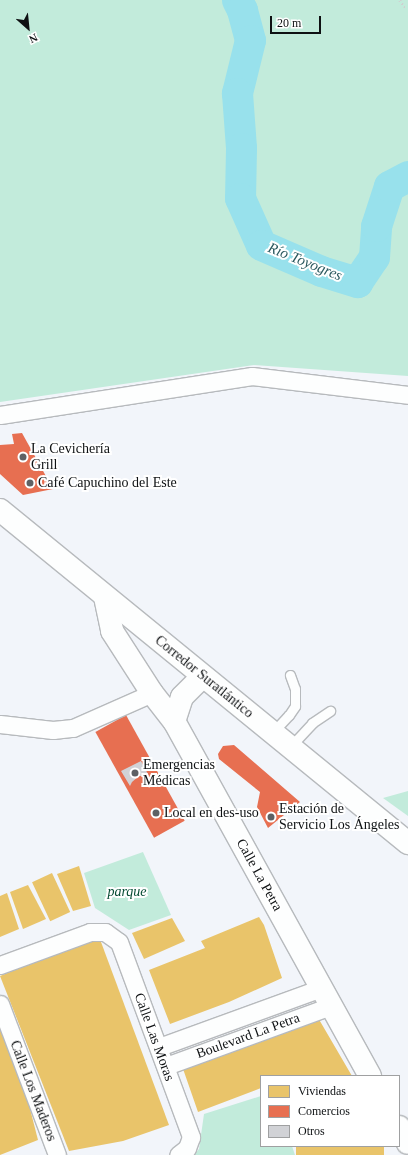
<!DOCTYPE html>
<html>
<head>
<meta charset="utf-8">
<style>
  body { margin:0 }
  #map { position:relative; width:408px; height:1155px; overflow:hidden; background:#f2f5fa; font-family:"Times New Roman",serif }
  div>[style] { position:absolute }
  .green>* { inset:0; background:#c2ebdb }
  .homes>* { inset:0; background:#e9c46a; transform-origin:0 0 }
  .shops>* { inset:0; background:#e76f51; transform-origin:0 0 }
  .river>* { height:31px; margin:-15.5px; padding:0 15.5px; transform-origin:15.5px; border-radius:15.5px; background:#98e1ec }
  .building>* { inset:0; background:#d1d2d6 }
  .path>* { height:2.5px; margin-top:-1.25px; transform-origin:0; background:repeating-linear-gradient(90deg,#cfd0d1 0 1px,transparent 0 4px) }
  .roads { filter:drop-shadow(1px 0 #b7babd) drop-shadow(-1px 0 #b7babd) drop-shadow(0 1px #b7babd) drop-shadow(0 -1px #b7babd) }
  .service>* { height:9px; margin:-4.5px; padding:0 4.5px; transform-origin:4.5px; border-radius:4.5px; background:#fdfefe }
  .minor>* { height:17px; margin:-8.5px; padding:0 8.5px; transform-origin:8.5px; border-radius:8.5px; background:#fdfefe }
  .tertiary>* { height:22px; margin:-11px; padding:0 11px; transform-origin:11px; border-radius:11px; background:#fdfefe }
  .primary>* { height:22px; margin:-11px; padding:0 11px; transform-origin:11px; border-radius:11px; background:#fdfefe }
  .dots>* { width:11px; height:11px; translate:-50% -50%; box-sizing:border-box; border:2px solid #fff; border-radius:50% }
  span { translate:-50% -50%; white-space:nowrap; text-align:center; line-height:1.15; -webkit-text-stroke:4px #fff; paint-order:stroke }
  .poi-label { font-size:14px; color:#0e1113 }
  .left { translate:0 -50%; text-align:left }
  .street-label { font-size:14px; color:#0e1113 }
  .park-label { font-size:14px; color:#064c34; font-style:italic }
  .water-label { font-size:15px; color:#2a585e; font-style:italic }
  .legend { position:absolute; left:260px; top:1075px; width:140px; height:72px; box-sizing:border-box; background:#fff; border:1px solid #9fa0a1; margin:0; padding:5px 7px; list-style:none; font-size:12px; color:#0e1113 }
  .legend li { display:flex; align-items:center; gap:8px; height:20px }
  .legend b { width:20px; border:1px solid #9fa0a1 }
  .north { position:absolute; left:8px; top:8px; width:40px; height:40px; -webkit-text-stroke:3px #fff; paint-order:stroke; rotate:153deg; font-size:11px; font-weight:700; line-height:16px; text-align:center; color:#0e1113 }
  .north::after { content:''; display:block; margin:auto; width:14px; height:18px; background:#0e1113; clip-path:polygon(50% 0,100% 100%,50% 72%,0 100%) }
  .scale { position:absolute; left:270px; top:16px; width:51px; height:18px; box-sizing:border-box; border:2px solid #0e1113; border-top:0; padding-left:5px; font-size:12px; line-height:14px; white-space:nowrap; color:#0e1113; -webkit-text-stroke:3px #fff; paint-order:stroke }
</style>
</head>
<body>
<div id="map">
  <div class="green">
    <i style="clip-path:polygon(0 0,408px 0,408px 376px,254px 365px,0 402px)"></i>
    <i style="clip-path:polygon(408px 791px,408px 816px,383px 798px)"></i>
    <i style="clip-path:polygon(143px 852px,171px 915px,129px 930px,95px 908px,84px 873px)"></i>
    <i style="clip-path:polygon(261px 1096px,261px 1146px,292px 1146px,295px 1155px,193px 1155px,199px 1149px,204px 1114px)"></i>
  </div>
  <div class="homes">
    <i style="clip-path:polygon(79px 866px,91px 906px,73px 911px,57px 874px)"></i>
    <i style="left:52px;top:873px;width:43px;height:22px;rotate:65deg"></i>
    <i style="clip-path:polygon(28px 885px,46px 919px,23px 929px,10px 892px)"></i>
    <i style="clip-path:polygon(7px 893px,19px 929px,0 937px,0 896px)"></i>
    <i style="clip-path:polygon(259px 917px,264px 925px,282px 978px,229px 1002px,170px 1024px,149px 970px,205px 948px,201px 941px)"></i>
    <i style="clip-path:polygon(172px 918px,185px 941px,144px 959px,132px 933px)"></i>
    <i style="clip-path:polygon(89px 940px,101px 942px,169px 1125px,123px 1141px,69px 1151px,0 976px)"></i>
    <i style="clip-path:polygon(317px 1016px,352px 1076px,261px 1076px,261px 1088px,198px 1112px,182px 1066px)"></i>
    <i style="clip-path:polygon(0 1029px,8px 1045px,28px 1101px,38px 1140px,0 1155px)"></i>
    <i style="left:296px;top:1146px;width:88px;height:9px"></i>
  </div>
  <div class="shops">
    <i style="clip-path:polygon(22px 433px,42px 469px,53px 489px,23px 495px,0 474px,0 445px,14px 444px,12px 434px)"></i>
    <i style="left:126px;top:715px;width:121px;height:35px;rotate:61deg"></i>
    <i style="clip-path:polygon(234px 745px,300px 802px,268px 828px,257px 807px,260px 792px,219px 759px,218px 754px,223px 746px)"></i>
  </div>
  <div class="river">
    <i style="left:237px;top:0;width:11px;rotate:63deg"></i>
    <i style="left:242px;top:10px;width:31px;rotate:75deg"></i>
    <i style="left:250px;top:40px;width:55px;rotate:103.8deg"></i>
    <i style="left:237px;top:93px;width:55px;rotate:85.8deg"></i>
    <i style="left:241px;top:148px;width:50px;rotate:91.1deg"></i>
    <i style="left:240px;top:198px;width:51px;rotate:65.9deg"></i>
    <i style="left:261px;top:245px;width:65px;rotate:23.4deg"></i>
    <i style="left:321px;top:271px;width:38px;rotate:17deg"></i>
    <i style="left:357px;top:282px;width:30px;rotate:-56deg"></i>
    <i style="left:374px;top:257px;width:31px;rotate:-86deg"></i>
    <i style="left:376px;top:226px;width:42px;rotate:-72deg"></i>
    <i style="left:389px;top:186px;width:21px;rotate:-28deg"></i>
  </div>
  <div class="building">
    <i style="clip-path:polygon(141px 761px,149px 776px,139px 776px,132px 782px,130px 786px,121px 771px)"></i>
  </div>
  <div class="path">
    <i style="left:400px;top:0;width:8px;rotate:60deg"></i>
    <i style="left:404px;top:7px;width:4px"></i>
  </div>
  <div class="roads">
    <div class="service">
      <i style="left:273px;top:732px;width:23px;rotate:-47deg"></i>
      <i style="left:289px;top:715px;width:11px;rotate:-56deg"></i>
      <i style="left:295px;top:706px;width:17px;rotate:-90deg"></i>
      <i style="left:295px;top:689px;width:15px;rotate:-110deg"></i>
      <i style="left:290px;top:747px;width:33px;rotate:-47deg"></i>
      <i style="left:312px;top:723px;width:22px;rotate:-34deg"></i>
    </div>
    <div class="minor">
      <i style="left:0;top:415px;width:255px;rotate:-8.8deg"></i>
      <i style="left:252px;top:376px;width:157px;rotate:6.9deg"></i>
      <i style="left:0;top:724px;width:53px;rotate:6.5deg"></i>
      <i style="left:53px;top:730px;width:20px;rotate:-6deg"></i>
      <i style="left:73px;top:728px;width:86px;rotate:-23.9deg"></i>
      <i style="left:0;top:965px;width:96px;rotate:-20.1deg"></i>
      <i style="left:90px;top:932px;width:15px"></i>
      <i style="left:105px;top:932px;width:17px;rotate:36deg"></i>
      <i style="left:119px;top:942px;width:208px;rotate:69.7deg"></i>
      <i style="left:191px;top:1137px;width:12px;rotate:110deg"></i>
      <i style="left:187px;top:1148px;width:11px;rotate:142deg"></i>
      <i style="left:0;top:1004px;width:161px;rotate:69.3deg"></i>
      <i style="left:159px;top:1047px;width:172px;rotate:-20deg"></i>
      <i style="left:166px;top:1066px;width:176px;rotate:-20deg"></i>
    </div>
    <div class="tertiary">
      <i style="left:202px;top:677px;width:28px;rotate:135deg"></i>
      <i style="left:182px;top:697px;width:25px;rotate:108deg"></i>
      <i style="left:174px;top:721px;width:406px;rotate:61.1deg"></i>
      <i style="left:399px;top:1127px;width:18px;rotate:61deg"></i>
    </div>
    <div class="primary">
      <i style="left:0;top:510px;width:527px;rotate:39.22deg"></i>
      <i style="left:105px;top:597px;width:35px;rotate:78deg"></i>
      <i style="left:112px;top:631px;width:74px;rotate:57.2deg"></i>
      <i style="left:152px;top:693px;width:36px;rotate:52deg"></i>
    </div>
  </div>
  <div class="dots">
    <i style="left:23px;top:457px;background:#5e6164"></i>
    <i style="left:30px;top:483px;background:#5e6164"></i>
    <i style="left:135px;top:773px;background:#5e6164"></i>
    <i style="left:156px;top:813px;background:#5e6164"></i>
    <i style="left:271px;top:817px;background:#5e6164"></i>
  </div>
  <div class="poi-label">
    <span class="left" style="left:31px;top:457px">La Cevichería<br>Grill</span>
    <span class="left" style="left:38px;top:483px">Café Capuchino del Este</span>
    <span class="left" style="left:143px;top:773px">Emergencias<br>Médicas</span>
    <span class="left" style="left:279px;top:817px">Estación de<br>Servicio Los Ángeles</span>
    <span class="left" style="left:164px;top:813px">Local en des-uso</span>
  </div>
  <div class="street-label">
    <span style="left:204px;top:677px;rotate:39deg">Corredor Suratlántico</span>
    <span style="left:259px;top:875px;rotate:61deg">Calle La Petra</span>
    <span style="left:248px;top:1036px;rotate:-20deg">Boulevard La Petra</span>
    <span style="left:154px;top:1037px;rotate:70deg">Calle Las Moras</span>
    <span style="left:33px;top:1091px;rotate:69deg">Calle Los Maderos</span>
  </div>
  <div class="park-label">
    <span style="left:127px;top:892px">parque</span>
  </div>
  <div class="water-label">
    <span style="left:305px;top:262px;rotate:22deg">Río Toyogres</span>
  </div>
  <ul class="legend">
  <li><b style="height:11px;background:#e9c46a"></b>Viviendas</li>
  <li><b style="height:11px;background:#e76f51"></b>Comercios</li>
  <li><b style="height:11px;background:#d1d2d6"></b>Otros</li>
  </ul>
  <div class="north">N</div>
  <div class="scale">20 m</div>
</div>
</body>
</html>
